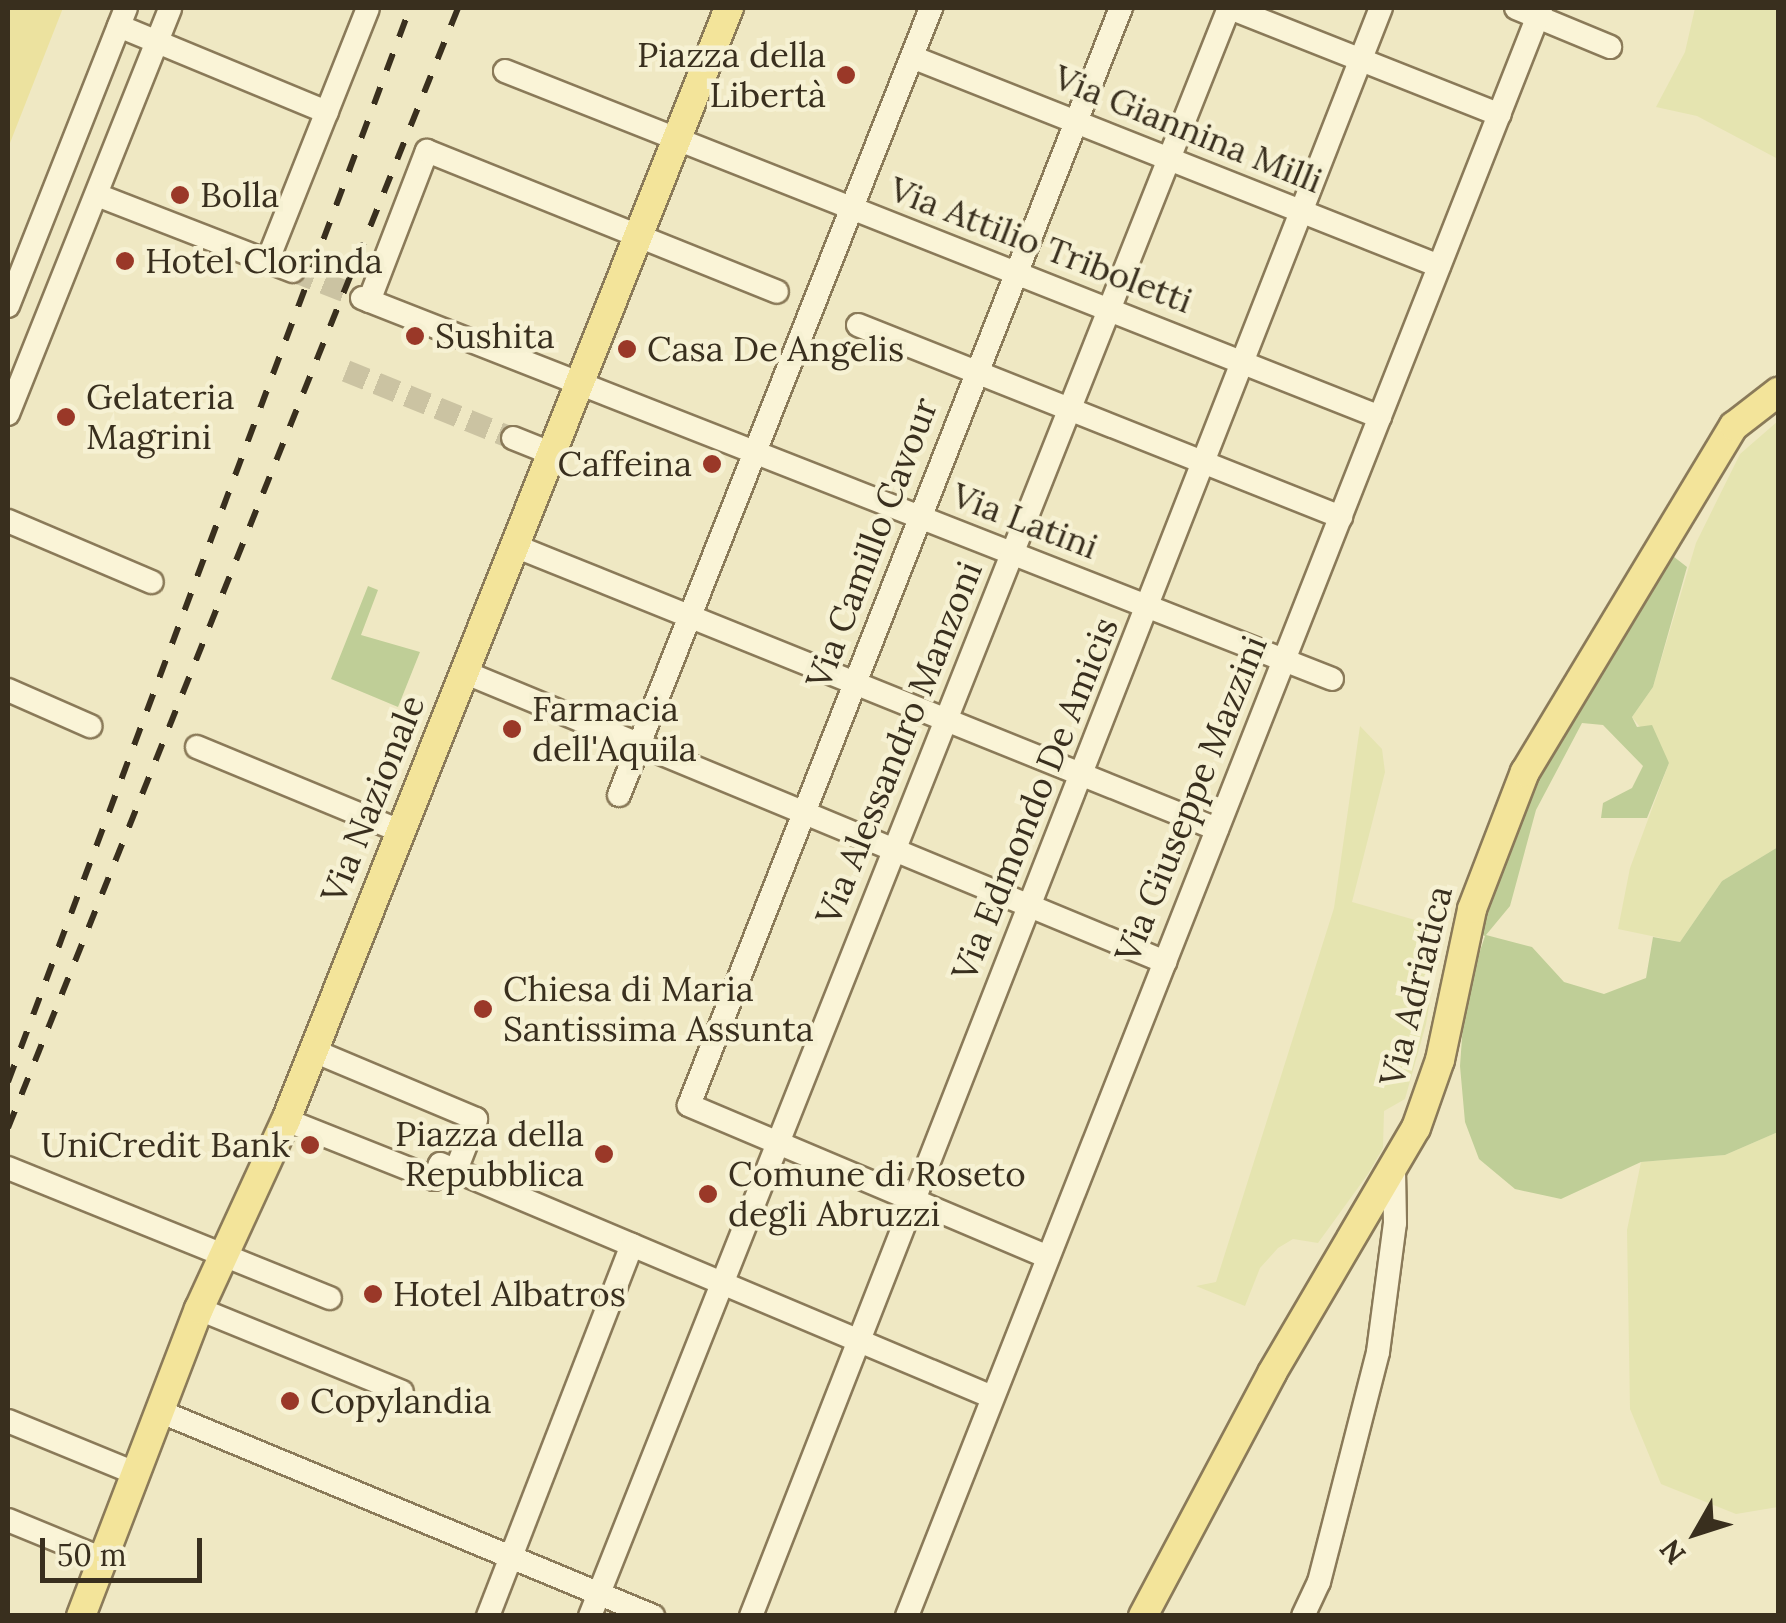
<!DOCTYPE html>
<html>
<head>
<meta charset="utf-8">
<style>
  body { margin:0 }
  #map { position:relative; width:1786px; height:1623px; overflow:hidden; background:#efe8c3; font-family:Lora,serif }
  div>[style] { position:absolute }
  .farmland>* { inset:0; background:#e5e4b0 }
  .green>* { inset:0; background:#bfce97 }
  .sand>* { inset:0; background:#ece29f }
  .minor-tunnel>* { height:22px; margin-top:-11px; transform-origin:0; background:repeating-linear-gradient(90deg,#cbc3a2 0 22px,transparent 0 33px) }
  .roads { filter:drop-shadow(2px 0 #8a7a59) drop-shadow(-2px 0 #8a7a59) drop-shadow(0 2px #8a7a59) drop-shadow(0 -2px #8a7a59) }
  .minor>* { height:22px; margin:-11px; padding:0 11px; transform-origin:11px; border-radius:11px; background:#faf4d7 }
  .major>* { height:28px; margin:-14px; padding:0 14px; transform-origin:14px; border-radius:14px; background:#f3e49a }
  .rail>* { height:6px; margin-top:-3px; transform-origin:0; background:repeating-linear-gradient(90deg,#392f1e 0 18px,transparent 0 36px) }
  .dots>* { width:28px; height:28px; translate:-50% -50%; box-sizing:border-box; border:5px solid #f6f1d3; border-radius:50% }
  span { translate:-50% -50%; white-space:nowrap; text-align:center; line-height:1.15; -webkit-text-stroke:9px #f6f1d3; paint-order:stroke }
  .poi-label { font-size:35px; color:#392f1e }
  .right { translate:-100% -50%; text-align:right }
  .left { translate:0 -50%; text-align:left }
  .street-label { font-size:35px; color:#392f1e }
  .frame { position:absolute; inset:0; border:10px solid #392f1e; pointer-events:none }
  .north { position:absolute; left:1646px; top:1483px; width:100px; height:100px; -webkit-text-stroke:8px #f6f1d3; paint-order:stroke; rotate:231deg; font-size:28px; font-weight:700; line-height:40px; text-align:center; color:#392f1e }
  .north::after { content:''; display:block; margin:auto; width:35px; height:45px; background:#392f1e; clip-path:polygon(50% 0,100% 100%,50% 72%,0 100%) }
  .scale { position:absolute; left:40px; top:1538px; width:162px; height:45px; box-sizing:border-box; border:5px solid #392f1e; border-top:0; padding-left:12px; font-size:30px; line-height:35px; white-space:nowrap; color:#392f1e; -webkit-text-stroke:8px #f6f1d3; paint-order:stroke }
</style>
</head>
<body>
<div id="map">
  <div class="farmland">
    <i style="clip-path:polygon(1695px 8px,1778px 8px,1778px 159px,1697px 116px,1656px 107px,1685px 52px)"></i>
    <i style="clip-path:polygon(1778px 421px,1778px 847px,1722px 881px,1680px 942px,1618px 929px,1630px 868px,1669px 763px,1632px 717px,1653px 687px,1696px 543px,1740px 454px)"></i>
    <i style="clip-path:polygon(1360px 726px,1382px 749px,1385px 772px,1352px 902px,1429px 924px,1437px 960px,1426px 1024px,1405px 1099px,1384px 1111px,1383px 1148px,1368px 1174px,1318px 1243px,1293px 1239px,1278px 1248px,1260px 1268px,1245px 1306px,1196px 1286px,1216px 1282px,1334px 908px)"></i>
    <i style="clip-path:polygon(1778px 1132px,1778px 1507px,1736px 1514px,1661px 1484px,1630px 1409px,1627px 1230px,1641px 1162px,1725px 1155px)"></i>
  </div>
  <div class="green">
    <i style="clip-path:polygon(1669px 553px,1687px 567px,1653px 687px,1632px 717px,1637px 727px,1652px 725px,1669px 763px,1647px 818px,1601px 818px,1603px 803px,1632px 788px,1643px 766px,1603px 725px,1582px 723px,1536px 810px,1510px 906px,1486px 935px,1532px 947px,1564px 982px,1604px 994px,1646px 978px,1653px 937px,1680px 942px,1722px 881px,1778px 847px,1778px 1132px,1725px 1155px,1641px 1162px,1561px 1199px,1515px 1189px,1479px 1159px,1465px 1122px,1460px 1066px,1465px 996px,1485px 936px,1470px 930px,1505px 820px)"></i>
    <i style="clip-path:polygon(368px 586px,378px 590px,361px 635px,420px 652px,398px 707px,331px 679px)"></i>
  </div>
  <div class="sand">
    <i style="clip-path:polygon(8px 8px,63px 8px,8px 148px)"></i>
  </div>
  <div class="minor-tunnel">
    <i style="left:293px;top:271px;width:74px;rotate:21.4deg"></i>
    <i style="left:346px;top:371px;width:176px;rotate:22deg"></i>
  </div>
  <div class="roads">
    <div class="minor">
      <i style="left:1230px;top:8px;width:290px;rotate:21.6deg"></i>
      <i style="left:1516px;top:8px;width:102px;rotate:22.5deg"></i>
      <i style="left:119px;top:26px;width:225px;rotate:22.5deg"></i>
      <i style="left:912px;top:57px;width:567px;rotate:21.63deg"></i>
      <i style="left:505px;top:71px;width:941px;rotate:21.58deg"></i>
      <i style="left:97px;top:195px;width:210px;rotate:21.2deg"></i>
      <i style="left:267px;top:262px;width:273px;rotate:-68.3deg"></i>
      <i style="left:362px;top:298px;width:1042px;rotate:21.44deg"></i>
      <i style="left:369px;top:301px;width:161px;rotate:-68.9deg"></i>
      <i style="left:427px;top:151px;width:377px;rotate:21.9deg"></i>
      <i style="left:8px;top:306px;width:321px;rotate:-68.4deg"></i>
      <i style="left:858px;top:325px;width:520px;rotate:21.68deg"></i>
      <i style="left:8px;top:414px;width:437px;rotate:-68.2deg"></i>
      <i style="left:513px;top:438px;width:43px;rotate:21.8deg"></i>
      <i style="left:8px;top:521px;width:156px;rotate:23deg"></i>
      <i style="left:515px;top:546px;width:757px;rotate:21.96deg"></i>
      <i style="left:464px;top:672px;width:759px;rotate:22.47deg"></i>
      <i style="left:8px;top:690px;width:90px;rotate:23.7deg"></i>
      <i style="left:197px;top:747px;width:220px;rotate:22.5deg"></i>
      <i style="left:619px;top:795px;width:847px;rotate:-68.37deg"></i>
      <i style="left:314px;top:1051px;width:176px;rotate:22.8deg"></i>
      <i style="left:476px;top:1119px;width:55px;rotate:111.4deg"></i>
      <i style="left:286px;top:1120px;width:159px;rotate:21.7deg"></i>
      <i style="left:434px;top:1179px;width:16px;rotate:-68deg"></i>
      <i style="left:440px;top:1164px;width:599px;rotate:22.88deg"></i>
      <i style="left:8px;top:1168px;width:347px;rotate:22deg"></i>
      <i style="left:1048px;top:1257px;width:390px;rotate:-157.1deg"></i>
      <i style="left:689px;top:1105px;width:1179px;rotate:-68.51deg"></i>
      <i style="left:199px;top:1309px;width:219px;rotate:22.2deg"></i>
      <i style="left:159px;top:1411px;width:535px;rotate:22.54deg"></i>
      <i style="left:8px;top:1421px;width:137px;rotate:22.3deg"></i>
      <i style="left:8px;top:1520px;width:103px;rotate:22.3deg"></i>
      <i style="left:488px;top:1616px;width:398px;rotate:-68.8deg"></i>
      <i style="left:590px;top:1616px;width:1730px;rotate:-68.33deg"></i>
      <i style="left:751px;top:1616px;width:1727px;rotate:-68.61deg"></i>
      <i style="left:907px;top:1616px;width:1728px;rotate:-68.48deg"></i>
      <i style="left:1303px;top:1616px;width:38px;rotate:-65deg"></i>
      <i style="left:1319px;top:1582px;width:237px;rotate:-75.6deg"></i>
      <i style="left:1378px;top:1352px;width:130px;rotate:-82.5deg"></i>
      <i style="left:1395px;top:1223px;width:54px;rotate:-91.1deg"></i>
    </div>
    <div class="major">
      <i style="left:81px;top:1616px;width:329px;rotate:-69deg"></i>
      <i style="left:199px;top:1309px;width:208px;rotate:-65.3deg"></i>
      <i style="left:286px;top:1120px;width:1197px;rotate:-68.28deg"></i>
      <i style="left:1143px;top:1616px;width:275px;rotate:-62deg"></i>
      <i style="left:1272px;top:1373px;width:284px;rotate:-59.6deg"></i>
      <i style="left:1416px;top:1128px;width:72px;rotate:-70.6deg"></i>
      <i style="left:1440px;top:1060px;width:154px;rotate:-78deg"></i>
      <i style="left:1472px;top:909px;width:147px;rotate:-68.9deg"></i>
      <i style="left:1525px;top:772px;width:404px;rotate:-58.9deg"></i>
      <i style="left:1734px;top:426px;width:56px;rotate:-37.7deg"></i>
    </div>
  </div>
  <div class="rail">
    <i style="left:8px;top:1082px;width:1147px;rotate:-69.48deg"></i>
    <i style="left:8px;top:1128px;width:1207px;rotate:-68.11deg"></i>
  </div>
  <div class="dots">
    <i style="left:846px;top:75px;background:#9a3828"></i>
    <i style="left:180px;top:195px;background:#9a3828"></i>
    <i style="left:125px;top:261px;background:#9a3828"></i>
    <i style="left:415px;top:336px;background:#9a3828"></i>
    <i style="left:627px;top:349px;background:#9a3828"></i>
    <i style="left:66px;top:417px;background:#9a3828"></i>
    <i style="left:712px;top:464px;background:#9a3828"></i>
    <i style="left:512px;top:729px;background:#9a3828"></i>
    <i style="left:483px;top:1009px;background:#9a3828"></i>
    <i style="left:310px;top:1145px;background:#9a3828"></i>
    <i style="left:604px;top:1154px;background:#9a3828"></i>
    <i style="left:708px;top:1194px;background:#9a3828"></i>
    <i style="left:373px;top:1294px;background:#9a3828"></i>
    <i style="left:290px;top:1401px;background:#9a3828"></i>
  </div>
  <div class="poi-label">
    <span class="right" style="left:826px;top:75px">Piazza della<br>Libertà</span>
    <span class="left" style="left:200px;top:195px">Bolla</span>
    <span class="left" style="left:145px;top:261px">Hotel Clorinda</span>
    <span class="left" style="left:435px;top:336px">Sushita</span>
    <span class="left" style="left:647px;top:349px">Casa De Angelis</span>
    <span class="left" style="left:86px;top:417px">Gelateria<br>Magrini</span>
    <span class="right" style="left:692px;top:464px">Caffeina</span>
    <span class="left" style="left:532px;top:729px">Farmacia<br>dell'Aquila</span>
    <span class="left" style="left:503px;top:1009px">Chiesa di Maria<br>Santissima Assunta</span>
    <span class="right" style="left:584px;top:1154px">Piazza della<br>Repubblica</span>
    <span class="right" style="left:290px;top:1145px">UniCredit Bank</span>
    <span class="left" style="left:728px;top:1194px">Comune di Roseto<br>degli Abruzzi</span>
    <span class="left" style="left:393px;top:1294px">Hotel Albatros</span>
    <span class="left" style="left:310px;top:1401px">Copylandia</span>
  </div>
  <div class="street-label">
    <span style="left:1188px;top:129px;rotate:22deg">Via Giannina Milli</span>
    <span style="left:1041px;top:245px;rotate:21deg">Via Attilio Triboletti</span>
    <span style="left:1025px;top:521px;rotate:21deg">Via Latini</span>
    <span style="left:872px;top:543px;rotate:-69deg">Via Camillo Cavour</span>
    <span style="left:899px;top:743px;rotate:-68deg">Via Alessandro Manzoni</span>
    <span style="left:373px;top:799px;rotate:-68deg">Via Nazionale</span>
    <span style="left:1035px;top:799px;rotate:-68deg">Via Edmondo De Amicis</span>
    <span style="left:1191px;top:799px;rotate:-68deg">Via Giuseppe Mazzini</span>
    <span style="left:1416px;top:986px;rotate:-76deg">Via Adriatica</span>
  </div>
  <div class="frame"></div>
  <div class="north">N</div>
  <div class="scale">50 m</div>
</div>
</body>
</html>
